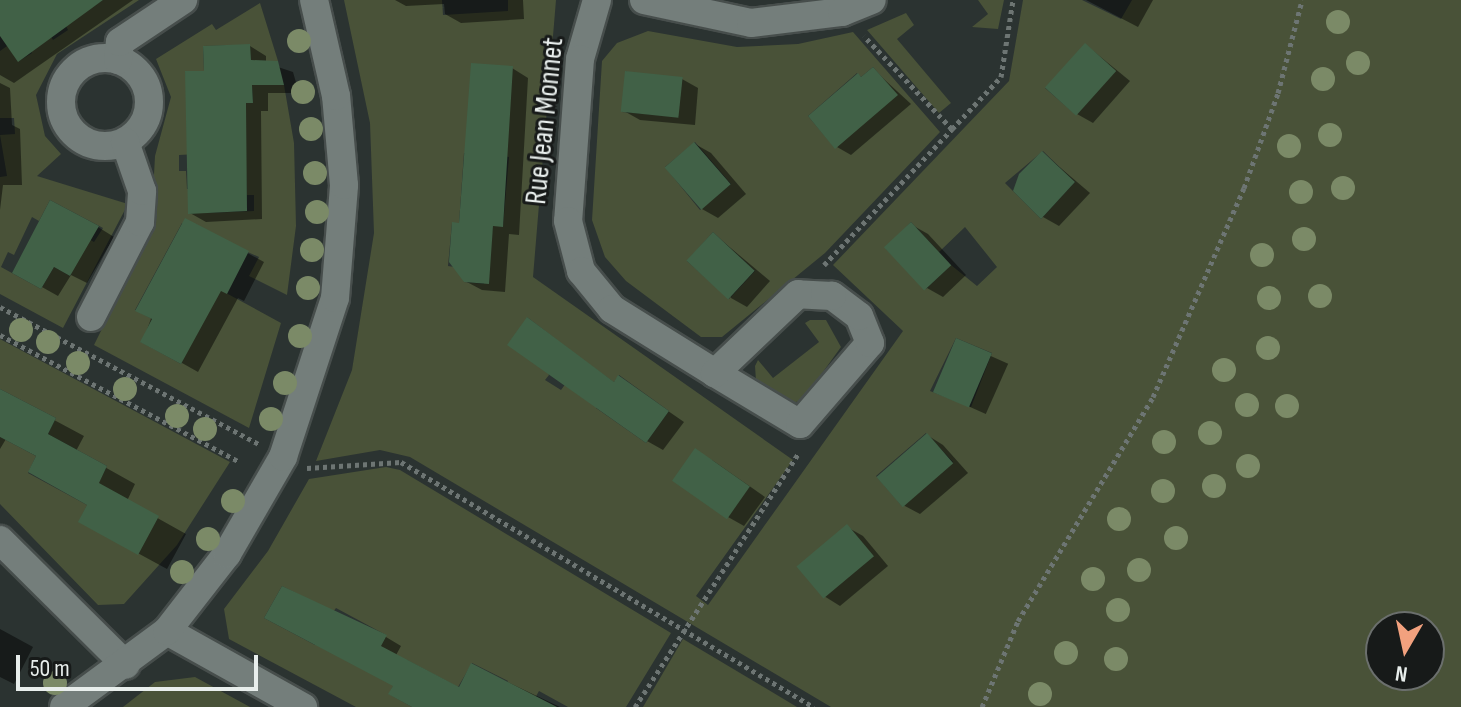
<!DOCTYPE html>
<html>
<head>
<meta charset="utf-8">
<style>
  body { margin:0 }
  #map { position:relative; width:1461px; height:707px; overflow:hidden; background:#2b3331; font-family:"Sofia Sans Condensed",sans-serif }
  div>[style] { position:absolute }
  .green>* { inset:0; background:#495238 }
  .shadow>* { inset:0; background:#0007; transform-origin:0 0 }
  .building>* { inset:0; background:#416147; transform-origin:0 0 }
  .path>* { height:5px; margin-top:-2.5px; transform-origin:0; background:repeating-linear-gradient(90deg,#6d7573 0 4px,transparent 0 8px) }
  .roads { filter:drop-shadow(2px 0 #474e4c) drop-shadow(-2px 0 #474e4c) drop-shadow(0 2px #474e4c) drop-shadow(0 -2px #474e4c) }
  .minor>* { height:28px; margin:-14px; padding:0 14px; transform-origin:14px; border-radius:14px; background:#747e7b }
  .minor>.ring { margin:-14px; padding:0; box-sizing:content-box; background:none; border:28px solid #747e7b; border-radius:50% }
  .trees>* { width:24px; height:24px; margin:-12px; border-radius:50%; background:#7b8a67 }
  span { translate:-50% -50%; white-space:nowrap; text-align:center; line-height:1.15; -webkit-text-stroke:6px #171a19; paint-order:stroke }
  .street-label { font-size:30px; color:#e8eeec }
  .north { position:absolute; left:1365px; top:611px; width:80px; height:80px; box-sizing:border-box; background:#171a19; border:2px solid #6b6f6d; border-radius:50%; rotate:189deg; font-size:22px; font-weight:700; line-height:32px; text-align:center; color:#e8eeec }
  .north::after { content:''; display:block; margin:auto; width:28px; height:36px; background:#f2a17e; clip-path:polygon(50% 0,100% 100%,50% 72%,0 100%) }
  .scale { position:absolute; left:16px; top:655px; width:242px; height:36px; box-sizing:border-box; border:4px solid #e8eeec; border-top:0; padding-left:10px; font-size:24px; line-height:28px; white-space:nowrap; color:#e8eeec; -webkit-text-stroke:6px #171a19; paint-order:stroke }
</style>
</head>
<body>
<div id="map">
  <div class="green">
    <i style="clip-path:polygon(evenodd,103px 0,139px 0,57px 54px,36px 95px,45px 136px,61px 154px,37px 176px,128px 204px,63px 328px,0 294px,0 177px,7px 176px,0 135px,15px 134px,14px 118px,0 118px,0 51px,7px 46px,19px 61px,32px 53px,23px 37px,43px 24px,53px 40px,68px 30px,65px 24px,103px 0,50px 200px,103px 228px,94px 242px,78px 233px,70px 276px,54px 267px,41px 289px,1px 267px,8px 252px,14px 255px,32px 217px,39px 221px,50px 200px)"></i>
    <i style="clip-path:polygon(evenodd,344px 0,442px 0,443px 15px,508px 11px,508px 0,556px 0,533px 277px,793px 460px,696px 596px,708px 605px,903px 331px,833px 265px,1009px 81px,1023px 0,1082px 0,1121px 19px,1132px 0,1461px 0,1461px 707px,831px 707px,410px 457px,380px 450px,316px 461px,352px 370px,374px 233px,370px 123px,344px 0,1098px 56px,1115px 71px,1076px 115px,1045px 88px,1098px 56px,344px 0,1043px 151px,1075px 182px,1041px 219px,1005px 183px,1043px 151px,344px 0,464px 153px,509px 157px,503px 226px,493px 226px,484px 284px,464px 282px,461px 268px,448px 266px,452px 223px,459px 223px,464px 153px,344px 0,911px 222px,939px 252px,965px 227px,997px 267px,977px 286px,951px 265px,926px 289px,886px 249px,911px 222px,344px 0,527px 317px,583px 360px,561px 390px,545px 380px,549px 375px,527px 317px,344px 0,956px 338px,992px 353px,971px 407px,930px 391px,956px 338px,344px 0,619px 375px,669px 411px,646px 443px,596px 408px,619px 375px,344px 0,926px 433px,953px 462px,902px 506px,876px 476px,926px 433px,344px 0,1381px 627px,1429px 627px,1429px 675px,1381px 675px,1381px 627px)"></i>
    <i style="clip-path:polygon(978px 0,1004px 0,998px 29px,972px 27px,988px 14px)"></i>
    <i style="clip-path:polygon(evenodd,260px 3px,278px 61px,262px 61px,263px 85px,284px 85px,294px 143px,296px 226px,287px 295px,249px 276px,259px 257px,182px 223px,135px 310px,152px 319px,141px 342px,181px 364px,215px 287px,281px 323px,249px 428px,94px 345px,151px 230px,155px 156px,171px 97px,156px 59px,212px 24px,216px 30px,260px 3px,250px 45px,246px 87px,252px 87px,253px 103px,246px 103px,244px 128px,247px 195px,254px 195px,254px 211px,207px 213px,207px 189px,187px 189px,186px 171px,179px 171px,179px 155px,198px 154px,185px 71px,204px 71px,203px 46px,250px 45px)"></i>
    <i style="clip-path:polygon(906px 13px,914px 25px,897px 39px,951px 103px,939px 113px,867px 30px)"></i>
    <i style="clip-path:polygon(evenodd,648px 31px,737px 47px,798px 44px,853px 32px,940px 132px,825px 253px,722px 337px,701px 337px,626px 281px,605px 257px,592px 220px,602px 61px,617px 43px,648px 31px,873px 67px,897px 95px,835px 148px,808px 116px,857px 73px,861px 77px,873px 67px,648px 31px,626px 71px,679px 117px,622px 112px,626px 71px,648px 31px,695px 142px,731px 184px,700px 210px,665px 167px,695px 142px,648px 31px,713px 232px,755px 271px,729px 299px,687px 261px,713px 232px)"></i>
    <i style="clip-path:polygon(810px 320px,826px 320px,841px 347px,802px 401px,789px 403px,756px 381px,755px 366px,758px 360px,773px 378px,819px 342px,805px 323px)"></i>
    <i style="clip-path:polygon(0 339px,230px 462px,177px 545px,124px 604px,98px 605px,0 504px,0 437px,36px 456px,28px 473px,87px 505px,79px 521px,107px 466px,48px 434px,56px 418px,0 389px)"></i>
    <i style="clip-path:polygon(evenodd,386px 467px,400px 470px,671px 633px,626px 707px,568px 707px,539px 691px,530px 707px,499px 699px,508px 681px,472px 663px,458px 687px,407px 660px,389px 694px,412px 707px,356px 707px,229px 639px,224px 609px,268px 551px,309px 479px,386px 467px,282px 586px,333px 612px,336px 608px,386px 635px,315px 645px,264px 618px,282px 586px)"></i>
    <i style="clip-path:polygon(683px 639px,797px 707px,643px 707px)"></i>
    <i style="clip-path:polygon(195px 677px,250px 707px,123px 707px,155px 682px)"></i>
  </div>
  <div class="shadow">
    <i style="clip-path:polygon(0 0,133px 0,14px 83px,0 75px)"></i>
    <i style="clip-path:polygon(395px 0,523px 0,524px 19px,461px 23px,445px 14px,444px 4px,406px 6px)"></i>
    <i style="clip-path:polygon(1086px 0,1153px 0,1138px 27px)"></i>
    <i style="clip-path:polygon(1086px 45px,1130px 81px,1093px 123px,1077px 114px)"></i>
    <i style="clip-path:polygon(250px 46px,266px 56px,266px 63px,293px 72px,299px 93px,268px 93px,268px 111px,261px 111px,262px 219px,206px 222px,190px 213px,206px 73px)"></i>
    <i style="clip-path:polygon(512px 68px,528px 78px,519px 235px,509px 234px,505px 292px,482px 290px,465px 281px,461px 225px)"></i>
    <i style="clip-path:polygon(873px 69px,911px 104px,851px 155px,837px 147px,863px 79px)"></i>
    <i style="clip-path:polygon(682px 79px,698px 88px,695px 125px,640px 120px,624px 111px)"></i>
    <i style="clip-path:polygon(0 83px,10px 88px,12px 125px,20px 129px,22px 185px,3px 185px,0 210px)"></i>
    <i style="clip-path:polygon(695px 144px,711px 153px,746px 194px,718px 218px,702px 209px)"></i>
    <i style="clip-path:polygon(1043px 153px,1090px 193px,1059px 226px,1043px 217px)"></i>
    <i style="clip-path:polygon(186px 220px,264px 262px,244px 301px,238px 298px,198px 372px,143px 341px)"></i>
    <i style="clip-path:polygon(912px 225px,928px 234px,966px 275px,943px 297px,927px 288px)"></i>
    <i style="clip-path:polygon(98px 227px,114px 237px,87px 283px,71px 275px,58px 296px,15px 272px)"></i>
    <i style="clip-path:polygon(714px 234px,770px 281px,747px 307px,731px 298px)"></i>
    <i style="clip-path:polygon(528px 320px,615px 383px,619px 377px,684px 422px,663px 450px,647px 441px)"></i>
    <i style="left:957px;top:341px;width:56px;height:55px;rotate:24deg"></i>
    <i style="clip-path:polygon(0 391px,84px 436px,76px 451px,135px 484px,127px 501px,186px 534px,167px 569px,110px 538px,89px 505px,38px 457px,6px 439px,0 449px)"></i>
    <i style="clip-path:polygon(927px 435px,943px 445px,968px 473px,920px 514px,903px 505px)"></i>
    <i style="clip-path:polygon(712px 460px,765px 497px,744px 526px,728px 517px)"></i>
    <i style="clip-path:polygon(847px 527px,863px 536px,888px 566px,840px 606px,824px 596px)"></i>
    <i style="clip-path:polygon(282px 626px,386px 637px,401px 646px,395px 657px,459px 690px,472px 665px,560px 707px,415px 707px,395px 686px)"></i>
    <i style="clip-path:polygon(0 629px,33px 647px,14px 684px,0 677px)"></i>
  </div>
  <div class="building">
    <i style="clip-path:polygon(0 0,103px 0,18px 62px,0 36px)"></i>
    <i style="left:1085px;top:43px;width:42px;height:60px;rotate:42deg"></i>
    <i style="clip-path:polygon(250px 44px,251px 60px,278px 61px,284px 85px,252px 85px,253px 103px,246px 103px,247px 211px,188px 214px,185px 71px,204px 71px,203px 46px)"></i>
    <i style="clip-path:polygon(471px 63px,513px 66px,503px 227px,493px 226px,489px 284px,464px 282px,449px 262px,452px 222px,459px 223px)"></i>
    <i style="clip-path:polygon(873px 67px,898px 95px,835px 149px,808px 116px,858px 73px,861px 77px)"></i>
    <i style="left:625px;top:71px;width:58px;height:41px;rotate:6deg"></i>
    <i style="left:694px;top:142px;width:56px;height:39px;rotate:49deg"></i>
    <i style="clip-path:polygon(1042px 151px,1075px 182px,1041px 219px,1013px 191px,1019px 174px)"></i>
    <i style="clip-path:polygon(50px 200px,99px 226px,70px 276px,54px 267px,41px 289px,12px 273px)"></i>
    <i style="clip-path:polygon(185px 218px,249px 251px,227px 294px,221px 291px,181px 364px,140px 342px,152px 319px,135px 311px)"></i>
    <i style="left:911px;top:222px;width:59px;height:37px;rotate:47deg"></i>
    <i style="left:713px;top:232px;width:57px;height:39px;rotate:43deg"></i>
    <i style="clip-path:polygon(527px 317px,614px 382px,618px 375px,669px 411px,646px 443px,507px 345px)"></i>
    <i style="left:956px;top:338px;width:39px;height:59px;rotate:23deg"></i>
    <i style="clip-path:polygon(0 389px,56px 418px,48px 434px,107px 466px,99px 483px,159px 516px,138px 555px,78px 522px,87px 505px,28px 472px,36px 456px,0 437px)"></i>
    <i style="left:927px;top:433px;width:40px;height:67px;rotate:49deg"></i>
    <i style="left:695px;top:448px;width:67px;height:40px;rotate:35deg"></i>
    <i style="left:847px;top:524px;width:42px;height:66px;rotate:50deg"></i>
    <i style="clip-path:polygon(282px 586px,387px 635px,381px 646px,459px 687px,471px 663px,557px 707px,412px 707px,388px 694px,393px 686px,264px 618px)"></i>
  </div>
  <div class="path">
    <i style="left:952px;top:129px;width:71px;rotate:-46.7deg"></i>
    <i style="left:1001px;top:77px;width:78px;rotate:-81.1deg"></i>
    <i style="left:824px;top:265px;width:187px;rotate:-46.7deg"></i>
    <i style="left:952px;top:129px;width:128px;rotate:-133.4deg"></i>
    <i style="left:0;top:307px;width:293px;rotate:27.9deg"></i>
    <i style="left:0;top:335px;width:269px;rotate:27.9deg"></i>
    <i style="left:307px;top:468px;width:94px;rotate:-3.7deg"></i>
    <i style="left:401px;top:462px;width:480px;rotate:30.7deg"></i>
    <i style="left:635px;top:707px;width:302px;rotate:-57.2deg"></i>
    <i style="left:982px;top:707px;width:93px;rotate:-67.3deg"></i>
    <i style="left:1018px;top:621px;width:262px;rotate:-58.9deg"></i>
    <i style="left:1153px;top:397px;width:228px;rotate:-66.5deg"></i>
    <i style="left:1244px;top:188px;width:101px;rotate:-70.3deg"></i>
    <i style="left:1278px;top:93px;width:96px;rotate:-75.5deg"></i>
  </div>
  <div class="roads">
    <div class="minor">
      <i style="left:597px;top:0;width:61px;rotate:106.1deg"></i>
      <i style="left:580px;top:59px;width:162px;rotate:94.2deg"></i>
      <i style="left:568px;top:221px;width:52px;rotate:75.4deg"></i>
      <i style="left:581px;top:271px;width:49px;rotate:50.8deg"></i>
      <i style="left:612px;top:309px;width:121px;rotate:31.9deg"></i>
      <i style="left:715px;top:373px;width:99px;rotate:31deg"></i>
      <i style="left:800px;top:424px;width:107px;rotate:-49.2deg"></i>
      <i style="left:870px;top:343px;width:29px;rotate:-112deg"></i>
      <i style="left:859px;top:316px;width:34px;rotate:-143deg"></i>
      <i style="left:832px;top:296px;width:34px;rotate:-177deg"></i>
      <i style="left:798px;top:294px;width:115px;rotate:136.4deg"></i>
      <i style="left:644px;top:0;width:109px;rotate:12.1deg"></i>
      <i style="left:751px;top:23px;width:92px;rotate:-6.9deg"></i>
      <i style="left:842px;top:12px;width:32px;rotate:-22deg"></i>
      <i class="ring" style="left:61px;top:58px;width:60px;height:60px"></i>
      <i style="left:118px;top:60px;width:18px;rotate:-84deg"></i>
      <i style="left:120px;top:42px;width:76px;rotate:-33.7deg"></i>
      <i style="left:91px;top:317px;width:107px;rotate:-62.7deg"></i>
      <i style="left:140px;top:222px;width:31px;rotate:-86deg"></i>
      <i style="left:142px;top:191px;width:52px;rotate:-109.1deg"></i>
      <i style="left:0;top:540px;width:177px;rotate:44.8deg"></i>
      <i style="left:167px;top:631px;width:156px;rotate:29.2deg"></i>
      <i style="left:64px;top:707px;width:128px;rotate:-36.4deg"></i>
      <i style="left:167px;top:631px;width:98px;rotate:-52.1deg"></i>
      <i style="left:227px;top:554px;width:112px;rotate:-60deg"></i>
      <i style="left:283px;top:457px;width:167px;rotate:-71.9deg"></i>
      <i style="left:335px;top:298px;width:113px;rotate:-85.4deg"></i>
      <i style="left:344px;top:185px;width:89px;rotate:-95.1deg"></i>
      <i style="left:336px;top:96px;width:98px;rotate:-102.9deg"></i>
    </div>
  </div>
  <div class="trees">
    <i style="left:1338px;top:22px"></i>
    <i style="left:299px;top:41px"></i>
    <i style="left:1358px;top:63px"></i>
    <i style="left:1323px;top:79px"></i>
    <i style="left:303px;top:92px"></i>
    <i style="left:311px;top:129px"></i>
    <i style="left:1330px;top:135px"></i>
    <i style="left:1289px;top:146px"></i>
    <i style="left:315px;top:173px"></i>
    <i style="left:1343px;top:188px"></i>
    <i style="left:1301px;top:192px"></i>
    <i style="left:317px;top:212px"></i>
    <i style="left:1304px;top:239px"></i>
    <i style="left:312px;top:250px"></i>
    <i style="left:1262px;top:255px"></i>
    <i style="left:308px;top:288px"></i>
    <i style="left:1320px;top:296px"></i>
    <i style="left:1269px;top:298px"></i>
    <i style="left:21px;top:330px"></i>
    <i style="left:300px;top:336px"></i>
    <i style="left:48px;top:342px"></i>
    <i style="left:1268px;top:348px"></i>
    <i style="left:78px;top:363px"></i>
    <i style="left:1224px;top:370px"></i>
    <i style="left:285px;top:383px"></i>
    <i style="left:125px;top:389px"></i>
    <i style="left:1247px;top:405px"></i>
    <i style="left:1287px;top:406px"></i>
    <i style="left:177px;top:416px"></i>
    <i style="left:271px;top:419px"></i>
    <i style="left:205px;top:429px"></i>
    <i style="left:1210px;top:433px"></i>
    <i style="left:1164px;top:442px"></i>
    <i style="left:1248px;top:466px"></i>
    <i style="left:1214px;top:486px"></i>
    <i style="left:1163px;top:491px"></i>
    <i style="left:233px;top:501px"></i>
    <i style="left:1119px;top:519px"></i>
    <i style="left:1176px;top:538px"></i>
    <i style="left:208px;top:539px"></i>
    <i style="left:1139px;top:570px"></i>
    <i style="left:182px;top:572px"></i>
    <i style="left:1093px;top:579px"></i>
    <i style="left:1118px;top:610px"></i>
    <i style="left:1066px;top:653px"></i>
    <i style="left:1116px;top:659px"></i>
    <i style="left:55px;top:683px"></i>
    <i style="left:1040px;top:694px"></i>
  </div>
  <div class="street-label">
    <span style="left:545px;top:121px;rotate:-84deg">Rue Jean Monnet</span>
  </div>
  <div class="north">N</div>
  <div class="scale">50 m</div>
</div>
</body>
</html>
